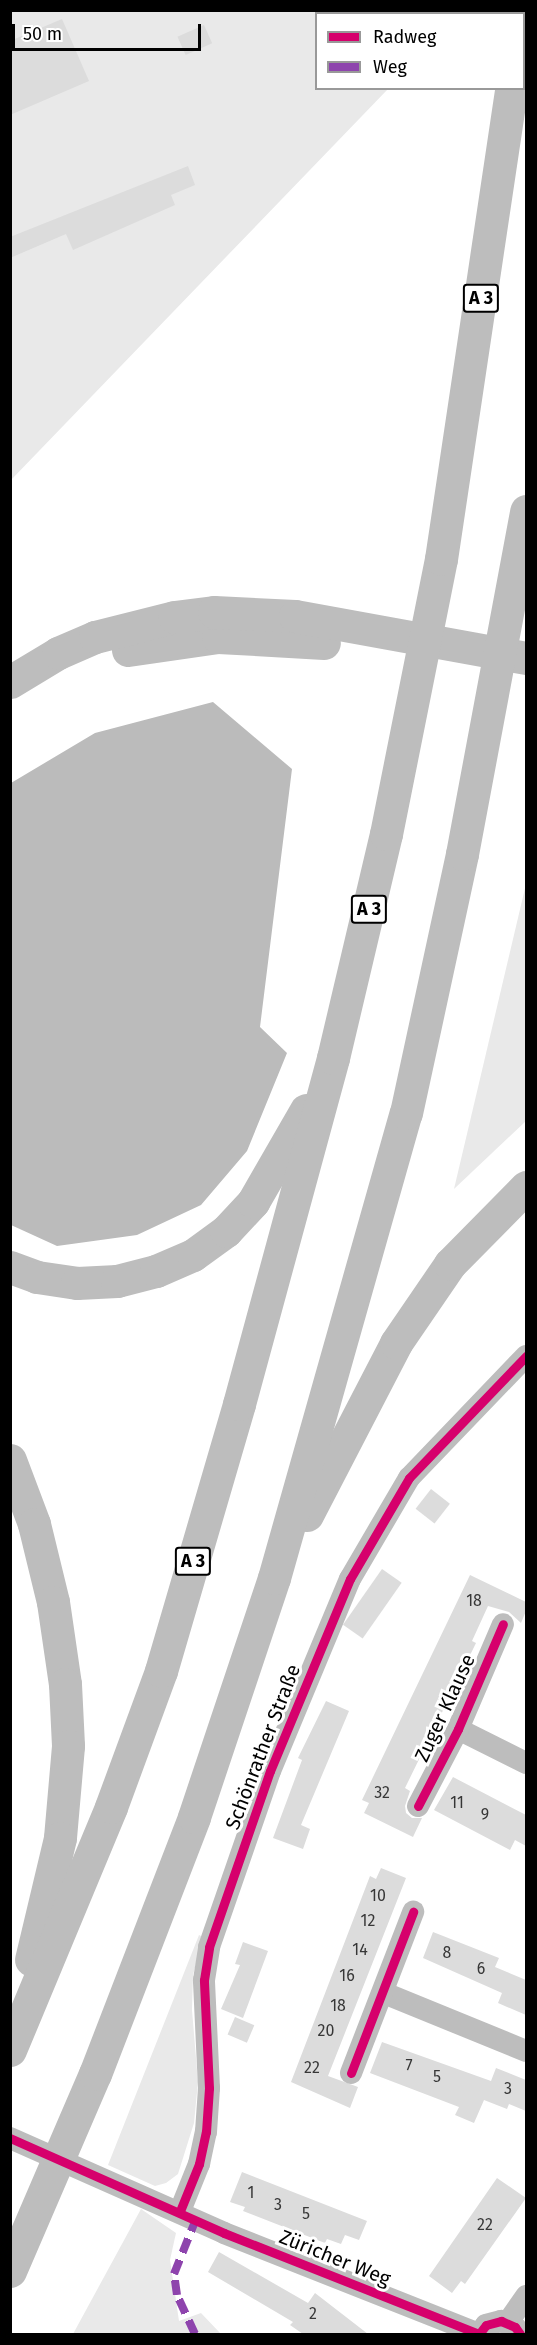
<!DOCTYPE html>
<html>
<head>
<meta charset="utf-8">
<style>
  body { margin:0 }
  #map { position:relative; width:537px; height:2345px; overflow:hidden; background:#fff; font-family:"Fira Sans",sans-serif }
  div>[style] { position:absolute }
  .green>* { inset:0; background:#e9e9e9 }
  .water>* { inset:0; background:#bbb }
  .building>* { inset:0; background:#dcdcdc; transform-origin:0 0 }
  .minor>* { height:22px; margin:-11px; padding:0 11px; transform-origin:11px; border-radius:11px; background:#bdbdbd }
  .motorway>* { height:33px; margin:-16.5px; padding:0 16.5px; transform-origin:16.5px; border-radius:16.5px; background:#bdbdbd }
  .quiet>* { height:8px; margin-top:-4px; transform-origin:0; background:repeating-linear-gradient(90deg,#8e44ad 0 15px,transparent 0 23px) }
  .cycleway>* { height:9px; margin:-4.5px; padding:0 4.5px; transform-origin:4.5px; border-radius:4.5px; background:#d6006c }
  span { translate:-50% -50%; white-space:nowrap; text-align:center; line-height:1.15; -webkit-text-stroke:6px #fff; paint-order:stroke }
  .number-label { font-size:16px; color:#373737 }
  .number-label span { -webkit-text-stroke-width:0 }
  .shield-label span { padding:2px 4px; background:#fff; border:2px solid; border-radius:4px; -webkit-text-stroke-width:0 }
  .shield-label { font-size:18px; color:#000; font-weight:700 }
  .street-label { font-size:20px; color:#000 }
  .frame { position:absolute; inset:0; border:12px solid #000; pointer-events:none }
  .legend { position:absolute; left:315px; top:12px; width:210px; height:78px; box-sizing:border-box; background:#fff; border:2px solid #999; margin:0; padding:8px 10px; list-style:none; font-size:18px; color:#000 }
  .legend li { display:flex; align-items:center; gap:12px; height:30px }
  .legend b { width:30px; border:2px solid #999 }
  .scale { position:absolute; left:12px; top:24px; width:189px; height:27px; box-sizing:border-box; border:3px solid #000; border-top:0; padding-left:8px; font-size:18px; line-height:21px; white-space:nowrap; color:#000; -webkit-text-stroke:4px #fff; paint-order:stroke }
</style>
</head>
<body>
<div id="map">
  <div class="green">
    <i style="clip-path:polygon(11px 11px,440px 11px,316px 14px,316px 88px,388px 89px,11px 480px)"></i>
    <i style="clip-path:polygon(526px 884px,526px 1121px,454px 1189px)"></i>
    <i style="clip-path:polygon(199px 1935px,203px 1937px,193px 1975px,192px 2010px,198px 2082px,194px 2123px,178px 2174px,166px 2183px,155px 2186px,108px 2165px)"></i>
    <i style="clip-path:polygon(141px 2209px,176px 2233px,170px 2260px,179px 2321px,201px 2313px,221px 2334px,73px 2334px)"></i>
  </div>
  <div class="water">
    <i style="clip-path:polygon(213px 702px,292px 769px,260px 1027px,287px 1053px,247px 1151px,201px 1205px,137px 1235px,57px 1246px,11px 1225px,11px 783px,95px 733px)"></i>
  </div>
  <div class="building">
    <i style="clip-path:polygon(62px 19px,89px 81px,10px 115px,10px 41px)"></i>
    <i style="left:204px;top:25px;width:20px;height:29px;rotate:66deg"></i>
    <i style="clip-path:polygon(188px 166px,195px 185px,171px 195px,175px 205px,73px 250px,66px 234px,10px 258px,10px 237px)"></i>
    <i style="left:431px;top:1489px;width:24px;height:25px;rotate:38deg"></i>
    <i style="left:382px;top:1569px;width:24px;height:68px;rotate:35deg"></i>
    <i style="clip-path:polygon(470px 1575px,526px 1602px,526px 1611px,521px 1623px,509px 1612px,488px 1606px,472px 1641px,476px 1643px,405px 1788px,410px 1791px,405px 1806px,406px 1813px,412px 1818px,422px 1818px,413px 1837px,364px 1813px,369px 1803px,362px 1800px)"></i>
    <i style="clip-path:polygon(326px 1701px,349px 1711px,301px 1825px,310px 1829px,303px 1849px,273px 1838px,302px 1760px,298px 1758px)"></i>
    <i style="clip-path:polygon(453px 1777px,526px 1815px,526px 1846px,515px 1840px,510px 1850px,434px 1810px)"></i>
    <i style="clip-path:polygon(381px 1868px,406px 1878px,328px 2076px,358px 2087px,350px 2108px,291px 2082px,370px 1876px,376px 1879px)"></i>
    <i style="clip-path:polygon(433px 1932px,499px 1958px,495px 1967px,526px 1980px,526px 2015px,498px 2003px,502px 1993px,423px 1958px)"></i>
    <i style="clip-path:polygon(243px 1942px,268px 1951px,243px 2018px,221px 2009px,240px 1965px,235px 1964px)"></i>
    <i style="left:235px;top:2017px;width:21px;height:19px;rotate:23deg"></i>
    <i style="clip-path:polygon(382px 2042px,491px 2081px,496px 2068px,526px 2080px,526px 2111px,509px 2104px,507px 2109px,484px 2100px,474px 2123px,455px 2115px,459px 2107px,370px 2073px)"></i>
    <i style="clip-path:polygon(242px 2172px,367px 2221px,359px 2240px,345px 2235px,341px 2244px,327px 2239px,325px 2243px,243px 2211px,245px 2207px,230px 2202px)"></i>
    <i style="clip-path:polygon(497px 2178px,526px 2198px,465px 2284px,461px 2281px,452px 2293px,429px 2276px)"></i>
    <i style="clip-path:polygon(219px 2252px,308px 2303px,315px 2293px,368px 2334px,303px 2334px,290px 2325px,293px 2322px,208px 2272px)"></i>
  </div>
  <div class="minor">
    <i style="left:458px;top:1729px;width:76px;rotate:26.6deg"></i>
    <i style="left:418px;top:1806px;width:87px;rotate:-62.5deg"></i>
    <i style="left:458px;top:1729px;width:114px;rotate:-66.8deg"></i>
    <i style="left:384px;top:1993px;width:153px;rotate:22.2deg"></i>
    <i style="left:351px;top:2073px;width:173px;rotate:-68.9deg"></i>
    <i style="left:10px;top:2138px;width:234px;rotate:23.9deg"></i>
    <i style="left:224px;top:2233px;width:274px;rotate:21.6deg"></i>
    <i style="left:479px;top:2334px;width:11px;rotate:-52deg"></i>
    <i style="left:486px;top:2325px;width:16px;rotate:-15deg"></i>
    <i style="left:501px;top:2321px;width:15px;rotate:23deg"></i>
    <i style="left:515px;top:2327px;width:9px;rotate:54deg"></i>
    <i style="left:180px;top:2211px;width:51px;rotate:-68deg"></i>
    <i style="left:199px;top:2164px;width:33px;rotate:-78deg"></i>
    <i style="left:206px;top:2132px;width:44px;rotate:-86.1deg"></i>
    <i style="left:209px;top:2088px;width:108px;rotate:-92.7deg"></i>
    <i style="left:204px;top:1980px;width:33px;rotate:-81deg"></i>
    <i style="left:209px;top:1947px;width:186px;rotate:-70.9deg"></i>
    <i style="left:270px;top:1771px;width:208px;rotate:-67.4deg"></i>
    <i style="left:350px;top:1579px;width:117px;rotate:-59.7deg"></i>
    <i style="left:409px;top:1478px;width:169px;rotate:-46.2deg"></i>
    <i style="left:508px;top:2322px;width:32px;rotate:-55deg"></i>
  </div>
  <div class="motorway">
    <i style="left:520px;top:14px;width:4px;rotate:-90deg"></i>
    <i style="left:128px;top:650px;width:91px;rotate:-8.2deg"></i>
    <i style="left:218px;top:637px;width:106px;rotate:3.2deg"></i>
    <i style="left:10px;top:682px;width:56px;rotate:-31.1deg"></i>
    <i style="left:58px;top:653px;width:40px;rotate:-23.4deg"></i>
    <i style="left:95px;top:637px;width:81px;rotate:-14.2deg"></i>
    <i style="left:174px;top:617px;width:40px;rotate:-7.1deg"></i>
    <i style="left:214px;top:612px;width:81px;rotate:2.8deg"></i>
    <i style="left:295px;top:616px;width:235px;rotate:10.3deg"></i>
    <i style="left:10px;top:1267px;width:29px;rotate:20deg"></i>
    <i style="left:37px;top:1277px;width:40px;rotate:8.5deg"></i>
    <i style="left:77px;top:1283px;width:40px;rotate:-2.9deg"></i>
    <i style="left:117px;top:1281px;width:40px;rotate:-14.4deg"></i>
    <i style="left:156px;top:1271px;width:40px;rotate:-23.4deg"></i>
    <i style="left:193px;top:1255px;width:41px;rotate:-36deg"></i>
    <i style="left:226px;top:1231px;width:40px;rotate:-47deg"></i>
    <i style="left:253px;top:1202px;width:106px;rotate:-60.1deg"></i>
    <i style="left:10px;top:1460px;width:68px;rotate:69.4deg"></i>
    <i style="left:34px;top:1524px;width:80px;rotate:76.3deg"></i>
    <i style="left:53px;top:1602px;width:83px;rotate:81.7deg"></i>
    <i style="left:65px;top:1684px;width:62px;rotate:87.2deg"></i>
    <i style="left:68px;top:1746px;width:92px;rotate:95deg"></i>
    <i style="left:60px;top:1838px;width:125px;rotate:103.4deg"></i>
    <i style="left:307px;top:1515px;width:194px;rotate:-62.6deg"></i>
    <i style="left:396px;top:1343px;width:96px;rotate:-55.6deg"></i>
    <i style="left:450px;top:1264px;width:108px;rotate:-45.4deg"></i>
    <i style="left:10px;top:2050px;width:263px;rotate:-67.4deg"></i>
    <i style="left:111px;top:1807px;width:145px;rotate:-69.8deg"></i>
    <i style="left:161px;top:1671px;width:278px;rotate:-73.7deg"></i>
    <i style="left:239px;top:1404px;width:359px;rotate:-74.8deg"></i>
    <i style="left:333px;top:1058px;width:230px;rotate:-76.7deg"></i>
    <i style="left:386px;top:834px;width:280px;rotate:-78.7deg"></i>
    <i style="left:441px;top:559px;width:476px;rotate:-81.5deg"></i>
    <i style="left:10px;top:2271px;width:215px;rotate:-66.7deg"></i>
    <i style="left:95px;top:2074px;width:275px;rotate:-68.9deg"></i>
    <i style="left:194px;top:1817px;width:252px;rotate:-71.5deg"></i>
    <i style="left:274px;top:1578px;width:483px;rotate:-74.2deg"></i>
    <i style="left:406px;top:1113px;width:265px;rotate:-77.8deg"></i>
    <i style="left:462px;top:854px;width:349px;rotate:-79.4deg"></i>
  </div>
  <div class="quiet">
    <i style="left:195px;top:2334px;width:43px;rotate:-114.8deg"></i>
    <i style="left:177px;top:2295px;width:21px;rotate:-98deg"></i>
    <i style="left:174px;top:2274px;width:59px;rotate:-68.2deg"></i>
  </div>
  <div class="cycleway">
    <i style="left:418px;top:1806px;width:87px;rotate:-62.5deg"></i>
    <i style="left:458px;top:1729px;width:114px;rotate:-66.8deg"></i>
    <i style="left:351px;top:2073px;width:173px;rotate:-68.9deg"></i>
    <i style="left:10px;top:2138px;width:234px;rotate:23.9deg"></i>
    <i style="left:224px;top:2233px;width:274px;rotate:21.6deg"></i>
    <i style="left:479px;top:2334px;width:11px;rotate:-52deg"></i>
    <i style="left:486px;top:2325px;width:16px;rotate:-15deg"></i>
    <i style="left:501px;top:2321px;width:15px;rotate:23deg"></i>
    <i style="left:515px;top:2327px;width:9px;rotate:54deg"></i>
    <i style="left:180px;top:2211px;width:51px;rotate:-68deg"></i>
    <i style="left:199px;top:2164px;width:33px;rotate:-78deg"></i>
    <i style="left:206px;top:2132px;width:44px;rotate:-86.1deg"></i>
    <i style="left:209px;top:2088px;width:108px;rotate:-92.7deg"></i>
    <i style="left:204px;top:1980px;width:33px;rotate:-81deg"></i>
    <i style="left:209px;top:1947px;width:186px;rotate:-70.9deg"></i>
    <i style="left:270px;top:1771px;width:208px;rotate:-67.4deg"></i>
    <i style="left:350px;top:1579px;width:117px;rotate:-59.7deg"></i>
    <i style="left:409px;top:1478px;width:169px;rotate:-46.2deg"></i>
  </div>
  <div class="number-label">
    <span style="left:474px;top:1601px">18</span>
    <span style="left:382px;top:1793px">32</span>
    <span style="left:457px;top:1803px">11</span>
    <span style="left:485px;top:1815px">9</span>
    <span style="left:378px;top:1896px">10</span>
    <span style="left:368px;top:1921px">12</span>
    <span style="left:360px;top:1950px">14</span>
    <span style="left:447px;top:1953px">8</span>
    <span style="left:481px;top:1969px">6</span>
    <span style="left:347px;top:1976px">16</span>
    <span style="left:338px;top:2006px">18</span>
    <span style="left:326px;top:2031px">20</span>
    <span style="left:409px;top:2066px">7</span>
    <span style="left:312px;top:2068px">22</span>
    <span style="left:437px;top:2077px">5</span>
    <span style="left:508px;top:2089px">3</span>
    <span style="left:251px;top:2193px">1</span>
    <span style="left:278px;top:2205px">3</span>
    <span style="left:306px;top:2214px">5</span>
    <span style="left:485px;top:2225px">22</span>
    <span style="left:313px;top:2314px">2</span>
  </div>
  <div class="shield-label">
    <span style="left:481px;top:298px">A 3</span>
    <span style="left:369px;top:909px">A 3</span>
    <span style="left:193px;top:1561px">A 3</span>
  </div>
  <div class="street-label">
    <span style="left:445px;top:1708px;rotate:-65deg">Zuger Klause</span>
    <span style="left:263px;top:1747px;rotate:-69deg">Schönrather Straße</span>
    <span style="left:335px;top:2258px;rotate:22deg">Züricher Weg</span>
  </div>
  <div class="frame"></div>
  <ul class="legend">
  <li><b style="height:8px;background:#d6006c"></b>Radweg</li>
  <li><b style="height:8px;background:#8e44ad"></b>Weg</li>
  </ul>
  <div class="scale">50 m</div>
</div>
</body>
</html>
